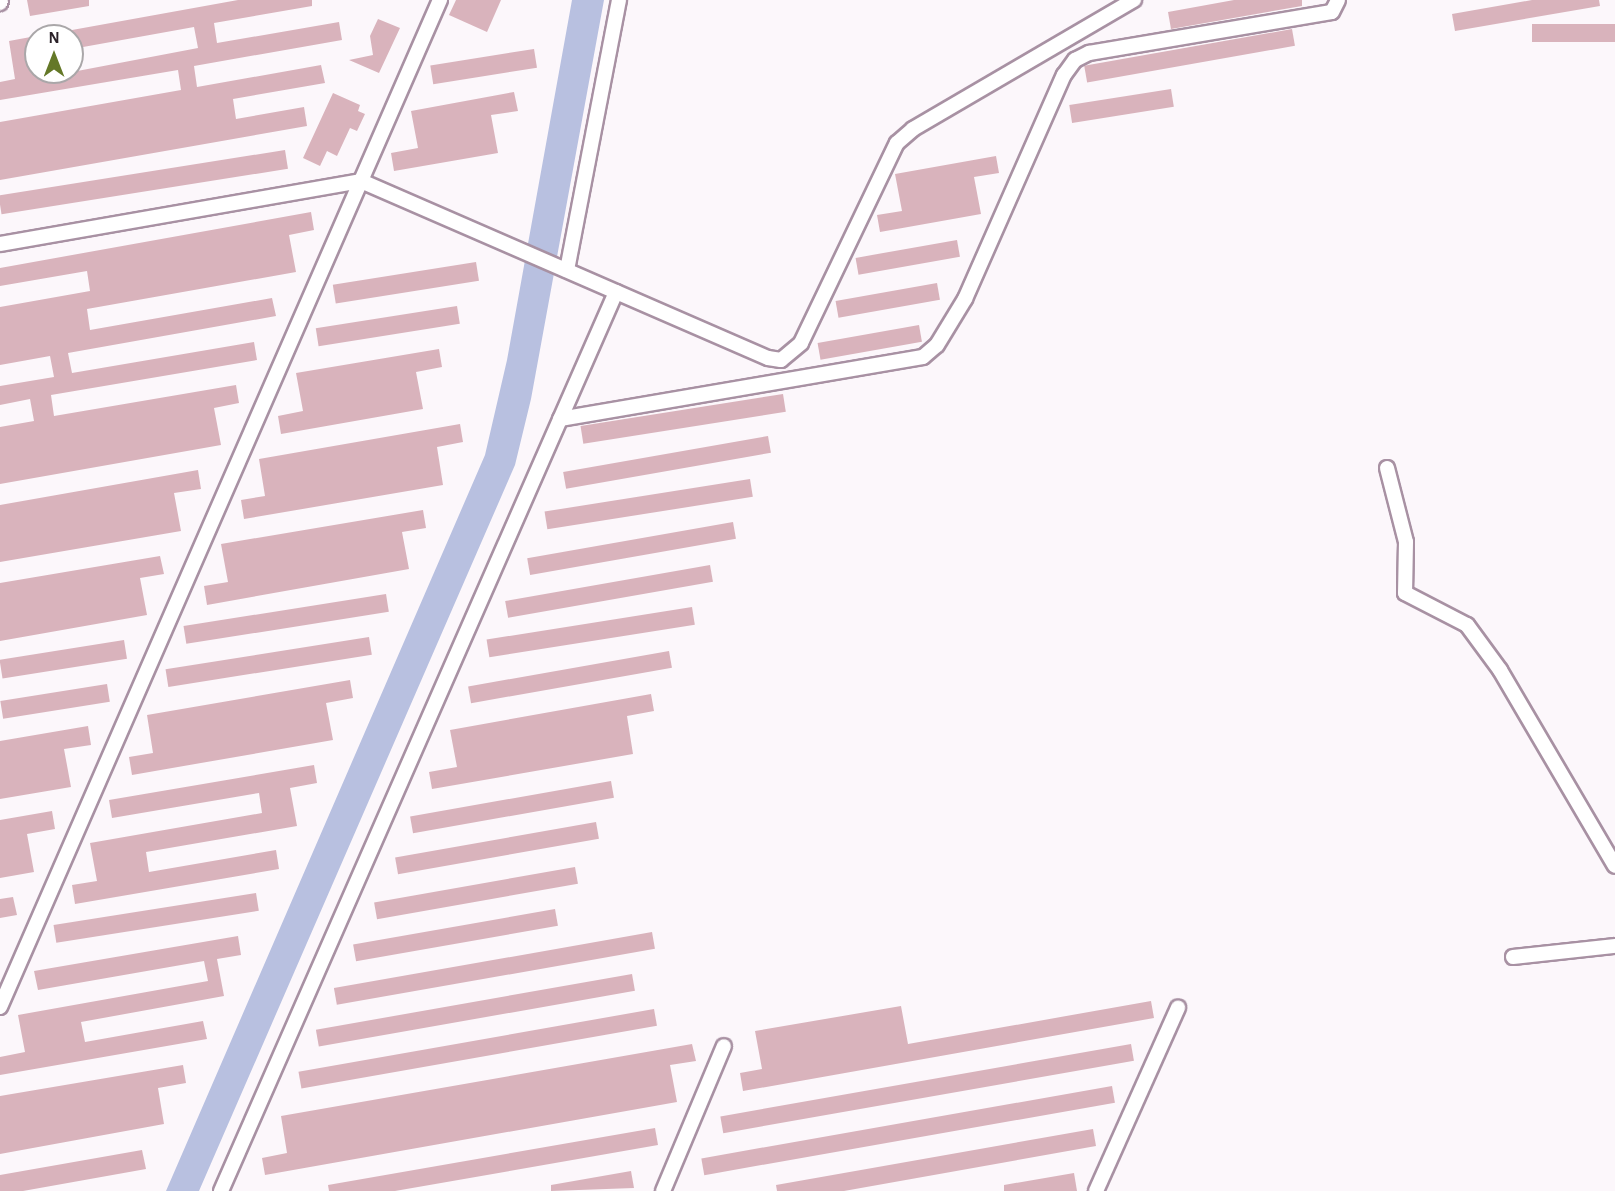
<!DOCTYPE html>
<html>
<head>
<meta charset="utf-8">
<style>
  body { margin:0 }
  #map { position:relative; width:1615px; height:1191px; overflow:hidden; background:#fcf7fb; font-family:"Alegreya Sans",sans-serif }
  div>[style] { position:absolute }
  .water>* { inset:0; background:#b8c0e0 }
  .building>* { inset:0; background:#d9b3bc; transform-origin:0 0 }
  .roads { filter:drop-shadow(2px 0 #a891a3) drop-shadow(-2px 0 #a891a3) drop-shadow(0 2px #a891a3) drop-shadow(0 -2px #a891a3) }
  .minor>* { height:14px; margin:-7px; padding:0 7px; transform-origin:7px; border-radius:7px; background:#fff }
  span { translate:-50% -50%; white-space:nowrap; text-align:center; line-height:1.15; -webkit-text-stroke:6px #fff; paint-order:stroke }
  .north { position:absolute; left:24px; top:24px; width:60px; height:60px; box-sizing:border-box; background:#fff; border:2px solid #aaa7a9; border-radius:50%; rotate:0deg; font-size:16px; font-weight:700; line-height:24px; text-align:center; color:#2b2229 }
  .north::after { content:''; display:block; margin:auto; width:21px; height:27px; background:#647827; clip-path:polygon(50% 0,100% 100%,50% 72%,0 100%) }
</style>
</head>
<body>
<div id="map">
  <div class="water">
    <i style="clip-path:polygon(572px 0,604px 0,531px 399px,515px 465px,199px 1191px,166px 1191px,485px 455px,507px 360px)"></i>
  </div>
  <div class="building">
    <i style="clip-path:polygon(27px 0,89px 0,89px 6px,30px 16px)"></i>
    <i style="clip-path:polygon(238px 0,312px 0,312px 6px,214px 23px,217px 43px,339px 22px,342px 40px,194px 66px,197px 87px,321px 65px,325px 83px,233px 99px,236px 119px,304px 107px,307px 126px,0 180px,0 122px,181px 90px,178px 70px,0 100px,0 82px,15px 79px,9px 41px,36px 36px,36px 75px,72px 72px,198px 48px,194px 27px,72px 49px,72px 30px)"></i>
    <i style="clip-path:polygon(456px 0,501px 0,487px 32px,449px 15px)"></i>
    <i style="clip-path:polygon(1234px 0,1302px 0,1302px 6px,1171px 29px,1168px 12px)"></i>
    <i style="clip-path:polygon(1532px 0,1599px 0,1600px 6px,1455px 31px,1452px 14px)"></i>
    <i style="clip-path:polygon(378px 19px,400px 28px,379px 73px,349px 60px,373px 55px,370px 36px)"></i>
    <i style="left:1615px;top:24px;width:18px;height:83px;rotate:90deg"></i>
    <i style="left:1292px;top:29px;width:17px;height:211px;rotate:80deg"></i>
    <i style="left:534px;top:49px;width:19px;height:105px;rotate:81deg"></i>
    <i style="left:1171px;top:89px;width:18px;height:103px;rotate:81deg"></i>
    <i style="clip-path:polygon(514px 92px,518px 111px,491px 115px,498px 153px,394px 171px,391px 153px,418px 148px,411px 111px)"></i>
    <i style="clip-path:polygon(333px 93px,360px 105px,358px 111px,365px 114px,357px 131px,350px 128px,337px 156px,327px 151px,320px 166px,303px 158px)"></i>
    <i style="left:285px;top:150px;width:19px;height:290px;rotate:81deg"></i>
    <i style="clip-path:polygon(996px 156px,999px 173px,974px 177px,981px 214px,880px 232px,877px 215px,902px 211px,895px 174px)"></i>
    <i style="clip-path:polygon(311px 212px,314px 230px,289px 235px,296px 272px,87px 309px,90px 330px,272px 298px,276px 316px,68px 353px,72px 373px,254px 342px,257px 360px,51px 395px,54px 416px,236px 385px,239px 403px,214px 408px,221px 445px,0 484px,0 427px,34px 421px,30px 399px,0 405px,0 386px,54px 377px,50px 356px,0 365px,0 307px,90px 291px,87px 271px,0 286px,0 268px)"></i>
    <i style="left:957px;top:240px;width:17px;height:103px;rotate:80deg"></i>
    <i style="left:476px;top:262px;width:19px;height:145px;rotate:81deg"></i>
    <i style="left:937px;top:283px;width:17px;height:103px;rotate:80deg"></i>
    <i style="left:457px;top:306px;width:18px;height:143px;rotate:81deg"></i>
    <i style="left:919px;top:325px;width:17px;height:103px;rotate:80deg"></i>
    <i style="clip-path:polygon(439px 349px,442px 367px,416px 372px,423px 409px,281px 434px,278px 416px,303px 411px,296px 373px)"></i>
    <i style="left:783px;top:394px;width:18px;height:205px;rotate:81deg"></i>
    <i style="clip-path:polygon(460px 424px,463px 442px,437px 447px,443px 485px,244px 519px,241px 500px,265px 496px,259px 459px)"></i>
    <i style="left:768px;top:436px;width:17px;height:208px;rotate:80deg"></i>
    <i style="clip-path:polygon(198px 470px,201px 489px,174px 493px,181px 531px,0 562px,0 505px)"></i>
    <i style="left:750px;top:479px;width:18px;height:208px;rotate:81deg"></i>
    <i style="clip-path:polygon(423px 510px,426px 528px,402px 532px,409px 569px,207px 605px,204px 586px,228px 582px,221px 544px)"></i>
    <i style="left:733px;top:522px;width:17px;height:209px;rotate:80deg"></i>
    <i style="clip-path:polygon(160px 556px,164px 574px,140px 578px,147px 615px,0 641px,0 583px)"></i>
    <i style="left:710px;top:565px;width:17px;height:208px;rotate:80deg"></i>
    <i style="left:386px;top:594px;width:18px;height:205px;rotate:81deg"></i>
    <i style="left:692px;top:607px;width:18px;height:208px;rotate:81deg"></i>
    <i style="left:369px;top:637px;width:18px;height:206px;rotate:81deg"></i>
    <i style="left:124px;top:640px;width:19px;height:126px;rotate:81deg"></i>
    <i style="left:669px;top:651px;width:17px;height:204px;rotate:80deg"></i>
    <i style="clip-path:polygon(350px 680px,353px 698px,326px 703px,333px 740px,132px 775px,129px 757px,153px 753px,147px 715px)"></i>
    <i style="left:107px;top:684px;width:18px;height:108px;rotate:81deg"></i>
    <i style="clip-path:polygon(651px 694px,654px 711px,627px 716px,633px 754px,432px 789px,429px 772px,457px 767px,450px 730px)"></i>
    <i style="clip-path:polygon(88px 726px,91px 745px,64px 749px,71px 787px,0 799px,0 741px)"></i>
    <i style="clip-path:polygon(314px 765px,317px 783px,290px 788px,297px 826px,146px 852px,149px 872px,276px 850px,279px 869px,75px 904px,72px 885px,97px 881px,90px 843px,262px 813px,259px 793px,112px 818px,109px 800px)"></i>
    <i style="left:611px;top:781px;width:17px;height:204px;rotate:80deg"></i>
    <i style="clip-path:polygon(52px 811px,55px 829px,27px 834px,34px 872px,0 878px,0 820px)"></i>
    <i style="left:596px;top:822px;width:17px;height:204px;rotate:80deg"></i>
    <i style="left:575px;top:867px;width:17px;height:204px;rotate:80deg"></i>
    <i style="left:256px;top:893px;width:18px;height:205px;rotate:81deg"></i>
    <i style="clip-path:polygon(13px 897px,17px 915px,0 918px,0 899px)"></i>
    <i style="left:555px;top:909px;width:17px;height:205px;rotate:80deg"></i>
    <i style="left:652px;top:932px;width:17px;height:323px;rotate:80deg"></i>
    <i style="clip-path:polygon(238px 936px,241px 955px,217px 959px,224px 996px,81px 1022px,85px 1042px,203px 1021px,207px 1039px,0 1075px,0 1057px,25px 1052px,18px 1015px,208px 981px,204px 961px,38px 990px,34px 971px)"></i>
    <i style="left:632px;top:974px;width:17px;height:321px;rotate:80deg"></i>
    <i style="clip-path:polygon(1151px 1001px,1154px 1018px,743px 1091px,740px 1073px,762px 1069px,755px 1031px,901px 1006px,908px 1044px)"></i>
    <i style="left:654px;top:1009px;width:17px;height:361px;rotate:80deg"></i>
    <i style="clip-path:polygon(692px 1044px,696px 1061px,670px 1065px,677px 1102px,265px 1175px,262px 1158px,287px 1153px,281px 1116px)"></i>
    <i style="left:1131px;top:1044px;width:17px;height:417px;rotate:80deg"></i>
    <i style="clip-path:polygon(183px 1065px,186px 1083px,158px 1088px,164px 1124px,0 1154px,0 1096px)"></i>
    <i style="left:1112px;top:1086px;width:17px;height:417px;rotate:80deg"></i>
    <i style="clip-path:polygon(655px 1128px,658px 1145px,395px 1191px,329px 1191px,328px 1185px)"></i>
    <i style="clip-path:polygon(1093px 1129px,1096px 1146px,844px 1191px,777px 1191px,776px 1185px)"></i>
    <i style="clip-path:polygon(142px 1150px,146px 1169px,23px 1191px,0 1191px,0 1175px)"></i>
    <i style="clip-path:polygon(631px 1171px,634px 1188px,551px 1191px,551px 1185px)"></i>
    <i style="clip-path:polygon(1074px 1173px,1077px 1191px,1004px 1191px,1004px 1185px)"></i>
  </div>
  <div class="roads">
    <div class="minor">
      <i style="left:0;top:3px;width:3px;rotate:-72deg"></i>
      <i style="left:0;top:244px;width:366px;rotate:-9.9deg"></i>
      <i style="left:361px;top:181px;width:444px;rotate:23.5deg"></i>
      <i style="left:768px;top:358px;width:13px;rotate:9deg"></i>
      <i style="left:781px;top:360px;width:26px;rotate:-40deg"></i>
      <i style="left:801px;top:343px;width:222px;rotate:-64.4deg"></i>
      <i style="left:897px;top:143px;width:21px;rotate:-41deg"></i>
      <i style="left:913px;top:129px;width:256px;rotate:-30.3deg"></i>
      <i style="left:567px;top:270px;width:275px;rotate:-79.1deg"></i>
      <i style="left:560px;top:419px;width:368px;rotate:-9.7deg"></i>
      <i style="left:923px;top:357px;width:18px;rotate:-41deg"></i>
      <i style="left:937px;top:345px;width:54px;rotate:-58.7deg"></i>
      <i style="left:965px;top:299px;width:245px;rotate:-66.2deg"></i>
      <i style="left:1064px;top:75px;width:19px;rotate:-54deg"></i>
      <i style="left:1075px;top:60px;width:16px;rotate:-27deg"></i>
      <i style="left:1089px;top:53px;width:246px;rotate:-9.6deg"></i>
      <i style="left:1332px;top:12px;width:13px;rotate:-63deg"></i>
      <i style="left:1387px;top:468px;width:76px;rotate:75.6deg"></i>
      <i style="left:1406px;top:542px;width:51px;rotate:91.1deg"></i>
      <i style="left:1405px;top:593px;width:70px;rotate:27.3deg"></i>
      <i style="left:1467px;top:625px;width:56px;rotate:53.7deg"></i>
      <i style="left:1500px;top:670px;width:227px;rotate:59.6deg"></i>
      <i style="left:1513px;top:957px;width:103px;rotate:-6.2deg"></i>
      <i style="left:0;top:1007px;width:1099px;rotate:-66.4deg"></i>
      <i style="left:221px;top:1191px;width:982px;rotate:-66.28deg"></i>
      <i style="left:663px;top:1191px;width:157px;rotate:-67.2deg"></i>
      <i style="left:1096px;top:1191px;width:201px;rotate:-65.9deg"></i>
    </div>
  </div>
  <div class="north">N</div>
</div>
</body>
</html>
